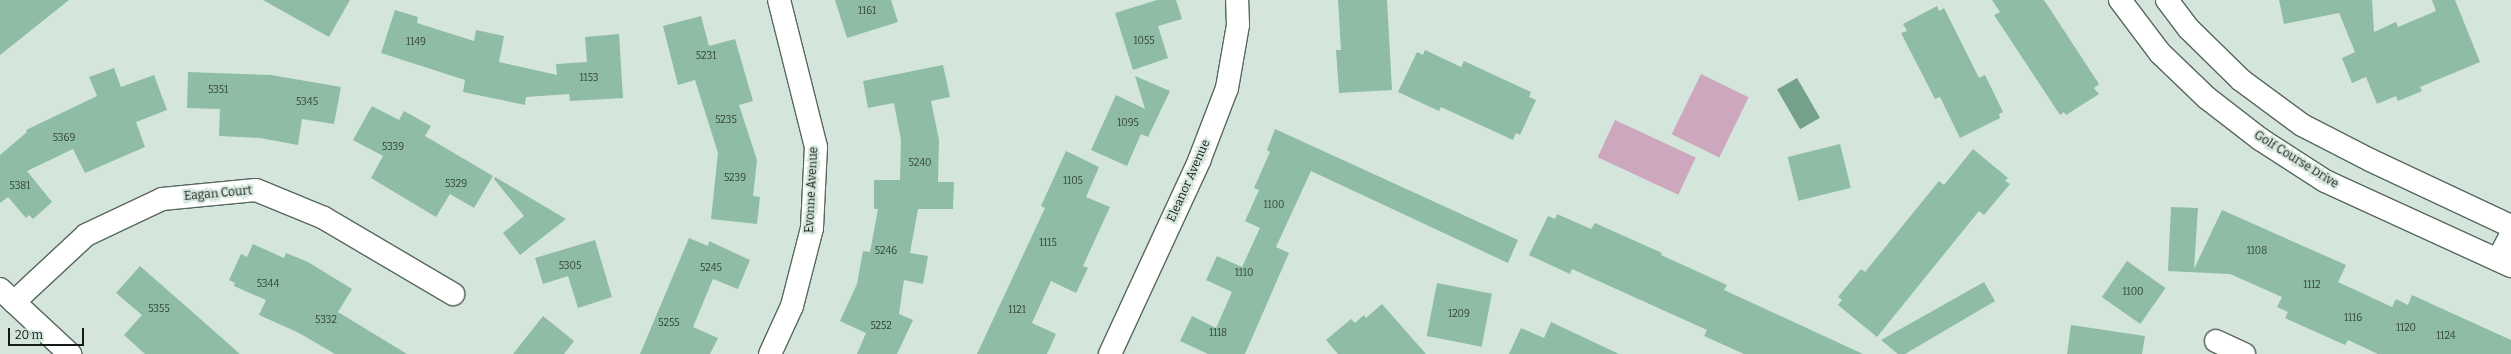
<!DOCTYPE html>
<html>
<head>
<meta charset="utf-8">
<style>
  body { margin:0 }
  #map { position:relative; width:2511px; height:354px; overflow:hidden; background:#d4e6dc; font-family:Bitter,serif }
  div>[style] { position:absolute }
  .green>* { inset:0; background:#cca7be; transform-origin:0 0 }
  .water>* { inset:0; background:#74a189; transform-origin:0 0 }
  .building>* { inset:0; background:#8ebca4; transform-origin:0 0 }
  .roads { filter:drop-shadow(1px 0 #58685f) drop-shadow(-1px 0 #58685f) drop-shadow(0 1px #58685f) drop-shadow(0 -1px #58685f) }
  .minor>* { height:22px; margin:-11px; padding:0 11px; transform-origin:11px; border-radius:11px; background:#fff }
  span { translate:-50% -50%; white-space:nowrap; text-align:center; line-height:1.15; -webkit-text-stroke:4px #d4e6dc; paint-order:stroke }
  .number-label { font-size:10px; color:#32423a }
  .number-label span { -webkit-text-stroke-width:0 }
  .street-label { font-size:12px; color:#141a17 }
  .scale { position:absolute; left:8px; top:328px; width:76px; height:18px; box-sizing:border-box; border:2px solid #141a17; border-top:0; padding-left:5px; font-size:12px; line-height:14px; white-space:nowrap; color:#141a17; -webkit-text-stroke:3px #d4e6dc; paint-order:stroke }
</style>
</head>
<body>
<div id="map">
  <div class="green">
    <i style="left:1701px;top:74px;width:53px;height:67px;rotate:26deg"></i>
    <i style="left:1615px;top:120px;width:89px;height:41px;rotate:25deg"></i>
  </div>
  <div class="water">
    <i style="left:1797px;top:78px;width:46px;height:23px;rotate:60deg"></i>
  </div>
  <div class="building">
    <i style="clip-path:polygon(0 0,69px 0,0 55px)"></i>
    <i style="clip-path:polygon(263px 0,350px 0,329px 37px)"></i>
    <i style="clip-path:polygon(835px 0,891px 0,898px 22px,847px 38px)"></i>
    <i style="clip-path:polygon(1157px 0,1176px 0,1182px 19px,1158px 26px,1168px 58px,1133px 70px,1115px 13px)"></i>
    <i style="clip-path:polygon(1338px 0,1387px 0,1392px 90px,1339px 93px,1336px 50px,1341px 50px)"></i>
    <i style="clip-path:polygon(1992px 0,2044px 0,2099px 84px,2094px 88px,2099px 94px,2066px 115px,2064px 112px,2060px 115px,1994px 15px,2000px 12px)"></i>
    <i style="clip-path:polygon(2279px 0,2372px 0,2374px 32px,2396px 22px,2398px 27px,2436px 11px,2432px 0,2455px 0,2480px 62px,2420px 87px,2422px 91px,2398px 101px,2396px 96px,2377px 104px,2366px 77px,2352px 83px,2342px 58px,2355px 52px,2339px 13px,2284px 24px)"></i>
    <i style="clip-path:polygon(1937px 6px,1939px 11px,1944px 8px,1979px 78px,1985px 75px,2003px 112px,1999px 114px,2000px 118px,1960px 138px,1940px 97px,1935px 99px,1901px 33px,1907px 31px,1903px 24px)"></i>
    <i style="clip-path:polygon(395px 10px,418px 17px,417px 23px,474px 41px,476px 30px,504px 36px,499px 62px,557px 75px,556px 64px,587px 62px,585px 37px,619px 34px,623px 98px,570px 101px,569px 94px,526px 97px,525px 105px,463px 92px,465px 80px,381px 53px)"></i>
    <i style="clip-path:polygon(701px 16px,709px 46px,735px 39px,753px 101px,739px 105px,757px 160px,753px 196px,760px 197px,757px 224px,711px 219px,718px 153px,695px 80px,678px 85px,663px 26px)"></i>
    <i style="clip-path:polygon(1425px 50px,1461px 67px,1464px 61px,1531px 92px,1529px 97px,1536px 100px,1520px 135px,1516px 133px,1513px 140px,1441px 107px,1439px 111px,1398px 92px,1417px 52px,1423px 55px)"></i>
    <i style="clip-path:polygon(943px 65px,950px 97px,931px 101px,939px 140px,938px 182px,954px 182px,953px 209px,918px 209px,910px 253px,928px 256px,923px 284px,904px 280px,899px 314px,913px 320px,897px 354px,857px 354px,866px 333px,840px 321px,857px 284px,863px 251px,870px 252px,878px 209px,874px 209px,874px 180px,900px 180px,901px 140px,894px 103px,868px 108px,863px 81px)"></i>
    <i style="clip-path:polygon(114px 68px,121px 87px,154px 75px,167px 110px,136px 122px,145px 147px,85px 173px,73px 149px,27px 171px,52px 202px,33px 219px,29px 215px,26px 218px,8px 197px,0 203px,0 155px,27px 132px,26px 130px,97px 96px,89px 77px)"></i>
    <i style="clip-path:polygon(188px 72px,271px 75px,341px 87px,334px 124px,302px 119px,298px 145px,260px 138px,219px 136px,220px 109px,187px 108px)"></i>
    <i style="clip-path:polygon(1135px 76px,1170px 91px,1148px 137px,1141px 134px,1127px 166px,1091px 150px,1116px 95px,1145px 109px)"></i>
    <i style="clip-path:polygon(372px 106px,399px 120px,404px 111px,431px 126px,425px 136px,493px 176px,474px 208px,450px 194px,436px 217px,371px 178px,383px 156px,353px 140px)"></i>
    <i style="clip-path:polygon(1275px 129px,1518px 240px,1508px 263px,1311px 171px,1276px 247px,1289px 253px,1245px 354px,1208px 354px,1180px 341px,1192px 316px,1216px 328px,1232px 292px,1206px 280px,1217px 256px,1242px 267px,1260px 228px,1245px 221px,1259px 190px,1254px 188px,1270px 152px,1267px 150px)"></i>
    <i style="left:1840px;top:144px;width:45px;height:54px;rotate:76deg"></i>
    <i style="clip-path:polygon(1973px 149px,2008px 178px,2005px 181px,2010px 184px,1984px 215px,1979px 211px,1877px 337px,1838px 305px,1842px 300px,1838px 297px,1861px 269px,1865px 272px,1939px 181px,1944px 185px)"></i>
    <i style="clip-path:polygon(1066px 151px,1099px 167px,1086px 197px,1110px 207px,1083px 266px,1088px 268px,1076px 293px,1051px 281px,1032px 323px,1056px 334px,1047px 354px,977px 354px,1045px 208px,1041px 206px)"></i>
    <i style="clip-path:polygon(495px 177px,566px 219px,520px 255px,503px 233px,524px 216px,494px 179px)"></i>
    <i style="clip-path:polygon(2171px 207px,2198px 208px,2194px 269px,2222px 210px,2346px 265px,2338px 282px,2392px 307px,2396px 299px,2408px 305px,2412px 295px,2511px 340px,2511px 354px,2378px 354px,2348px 340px,2345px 345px,2285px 318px,2288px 312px,2277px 307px,2282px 297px,2230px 274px,2168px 271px)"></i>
    <i style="clip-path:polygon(1557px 214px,1591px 229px,1595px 223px,1662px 253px,1661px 255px,1727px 285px,1724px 290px,1863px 354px,1744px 354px,1704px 336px,1707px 330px,1572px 269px,1570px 274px,1529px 255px,1548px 216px,1555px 219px)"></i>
    <i style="clip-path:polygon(689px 238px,708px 246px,709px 241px,750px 260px,738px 289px,713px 279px,693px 327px,718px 338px,710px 354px,640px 354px)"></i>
    <i style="clip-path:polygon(595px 240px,612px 297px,578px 308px,568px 276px,543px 284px,535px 258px)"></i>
    <i style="clip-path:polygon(253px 244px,284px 258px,286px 253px,308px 262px,352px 289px,338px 312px,407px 354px,335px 354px,299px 333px,259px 315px,266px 300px,234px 286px,235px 283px,229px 280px,241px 254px,247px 257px)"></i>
    <i style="left:2127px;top:261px;width:47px;height:44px;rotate:35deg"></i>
    <i style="clip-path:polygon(140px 266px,197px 316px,240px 354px,145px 354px,124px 335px,142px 315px,116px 293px)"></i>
    <i style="clip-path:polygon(1984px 282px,1995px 301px,1905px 354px,1898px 354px,1881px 340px)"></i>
    <i style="left:1437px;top:283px;width:56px;height:54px;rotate:11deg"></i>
    <i style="clip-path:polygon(1382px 304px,1426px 354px,1338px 354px,1326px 340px,1351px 319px,1355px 323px,1364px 315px,1366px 318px)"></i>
    <i style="clip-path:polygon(543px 316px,574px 341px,564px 354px,513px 354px)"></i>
    <i style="clip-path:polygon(1551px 322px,1619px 354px,1509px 354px,1521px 328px,1544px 338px)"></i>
    <i style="clip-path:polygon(2071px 325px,2145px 336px,2142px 354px,2067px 354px)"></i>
  </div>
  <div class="roads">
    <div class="minor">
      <i style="left:2120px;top:0;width:66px;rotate:53deg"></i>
      <i style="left:2160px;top:53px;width:65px;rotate:43.8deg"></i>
      <i style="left:2207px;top:98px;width:67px;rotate:37.7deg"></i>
      <i style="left:2260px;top:139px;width:77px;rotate:32.9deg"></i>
      <i style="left:2325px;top:181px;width:205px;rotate:24.6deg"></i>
      <i style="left:2167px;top:0;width:36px;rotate:53deg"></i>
      <i style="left:2189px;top:29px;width:73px;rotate:44.4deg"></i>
      <i style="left:2241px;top:80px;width:76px;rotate:36.4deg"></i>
      <i style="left:2302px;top:125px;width:76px;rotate:27.2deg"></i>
      <i style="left:2370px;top:160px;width:156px;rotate:25.1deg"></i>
      <i style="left:2498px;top:260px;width:29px;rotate:-63deg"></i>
      <i style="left:0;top:289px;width:96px;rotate:42.9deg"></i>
      <i style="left:14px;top:302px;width:98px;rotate:-42.9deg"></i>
      <i style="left:86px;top:235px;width:84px;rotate:-25.3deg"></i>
      <i style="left:162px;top:199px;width:94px;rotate:-5.5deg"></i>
      <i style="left:256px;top:190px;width:74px;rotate:22.4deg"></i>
      <i style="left:324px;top:218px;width:150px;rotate:30.5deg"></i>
      <i style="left:2216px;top:341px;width:31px;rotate:25deg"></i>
      <i style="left:770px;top:354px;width:53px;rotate:-65.4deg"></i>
      <i style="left:792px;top:306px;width:81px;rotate:-75.6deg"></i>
      <i style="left:812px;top:228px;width:81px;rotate:-87.2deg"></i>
      <i style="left:816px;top:147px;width:152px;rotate:-104.1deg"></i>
      <i style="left:1110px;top:354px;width:213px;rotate:-65.2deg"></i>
      <i style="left:1199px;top:161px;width:78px;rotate:-69deg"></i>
      <i style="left:1227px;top:88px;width:64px;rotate:-80.1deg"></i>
      <i style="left:1238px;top:25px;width:25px;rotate:-92deg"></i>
    </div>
  </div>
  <div class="number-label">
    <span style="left:867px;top:12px">1161</span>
    <span style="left:1144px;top:42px">1055</span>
    <span style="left:416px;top:43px">1149</span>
    <span style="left:706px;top:57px">5231</span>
    <span style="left:589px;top:79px">1153</span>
    <span style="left:218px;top:91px">5351</span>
    <span style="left:307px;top:103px">5345</span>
    <span style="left:726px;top:121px">5235</span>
    <span style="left:1128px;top:124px">1095</span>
    <span style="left:64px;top:139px">5369</span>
    <span style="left:393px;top:148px">5339</span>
    <span style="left:920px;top:164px">5240</span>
    <span style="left:735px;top:179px">5239</span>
    <span style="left:1073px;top:182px">1105</span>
    <span style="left:456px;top:185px">5329</span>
    <span style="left:20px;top:187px">5381</span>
    <span style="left:1274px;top:206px">1100</span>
    <span style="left:1048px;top:244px">1115</span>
    <span style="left:886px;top:252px">5246</span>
    <span style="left:2257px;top:252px">1108</span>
    <span style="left:570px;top:267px">5305</span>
    <span style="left:711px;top:269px">5245</span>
    <span style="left:1244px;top:274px">1110</span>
    <span style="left:268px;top:285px">5344</span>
    <span style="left:2312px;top:286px">1112</span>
    <span style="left:2133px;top:293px">1100</span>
    <span style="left:159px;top:310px">5355</span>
    <span style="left:1017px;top:311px">1121</span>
    <span style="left:1459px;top:315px">1209</span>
    <span style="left:2353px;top:319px">1116</span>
    <span style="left:326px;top:321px">5332</span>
    <span style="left:669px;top:324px">5255</span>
    <span style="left:881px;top:327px">5252</span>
    <span style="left:2406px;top:329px">1120</span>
    <span style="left:1218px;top:334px">1118</span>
    <span style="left:2446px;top:337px">1124</span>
  </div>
  <div class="street-label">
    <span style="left:2296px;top:160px;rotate:32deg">Golf Course Drive</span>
    <span style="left:1189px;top:181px;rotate:-66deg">Eleanor Avenue</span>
    <span style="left:812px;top:190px;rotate:-87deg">Evonne Avenue</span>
    <span style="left:218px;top:194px;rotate:-5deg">Eagan Court</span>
  </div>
  <div class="scale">20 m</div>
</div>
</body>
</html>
